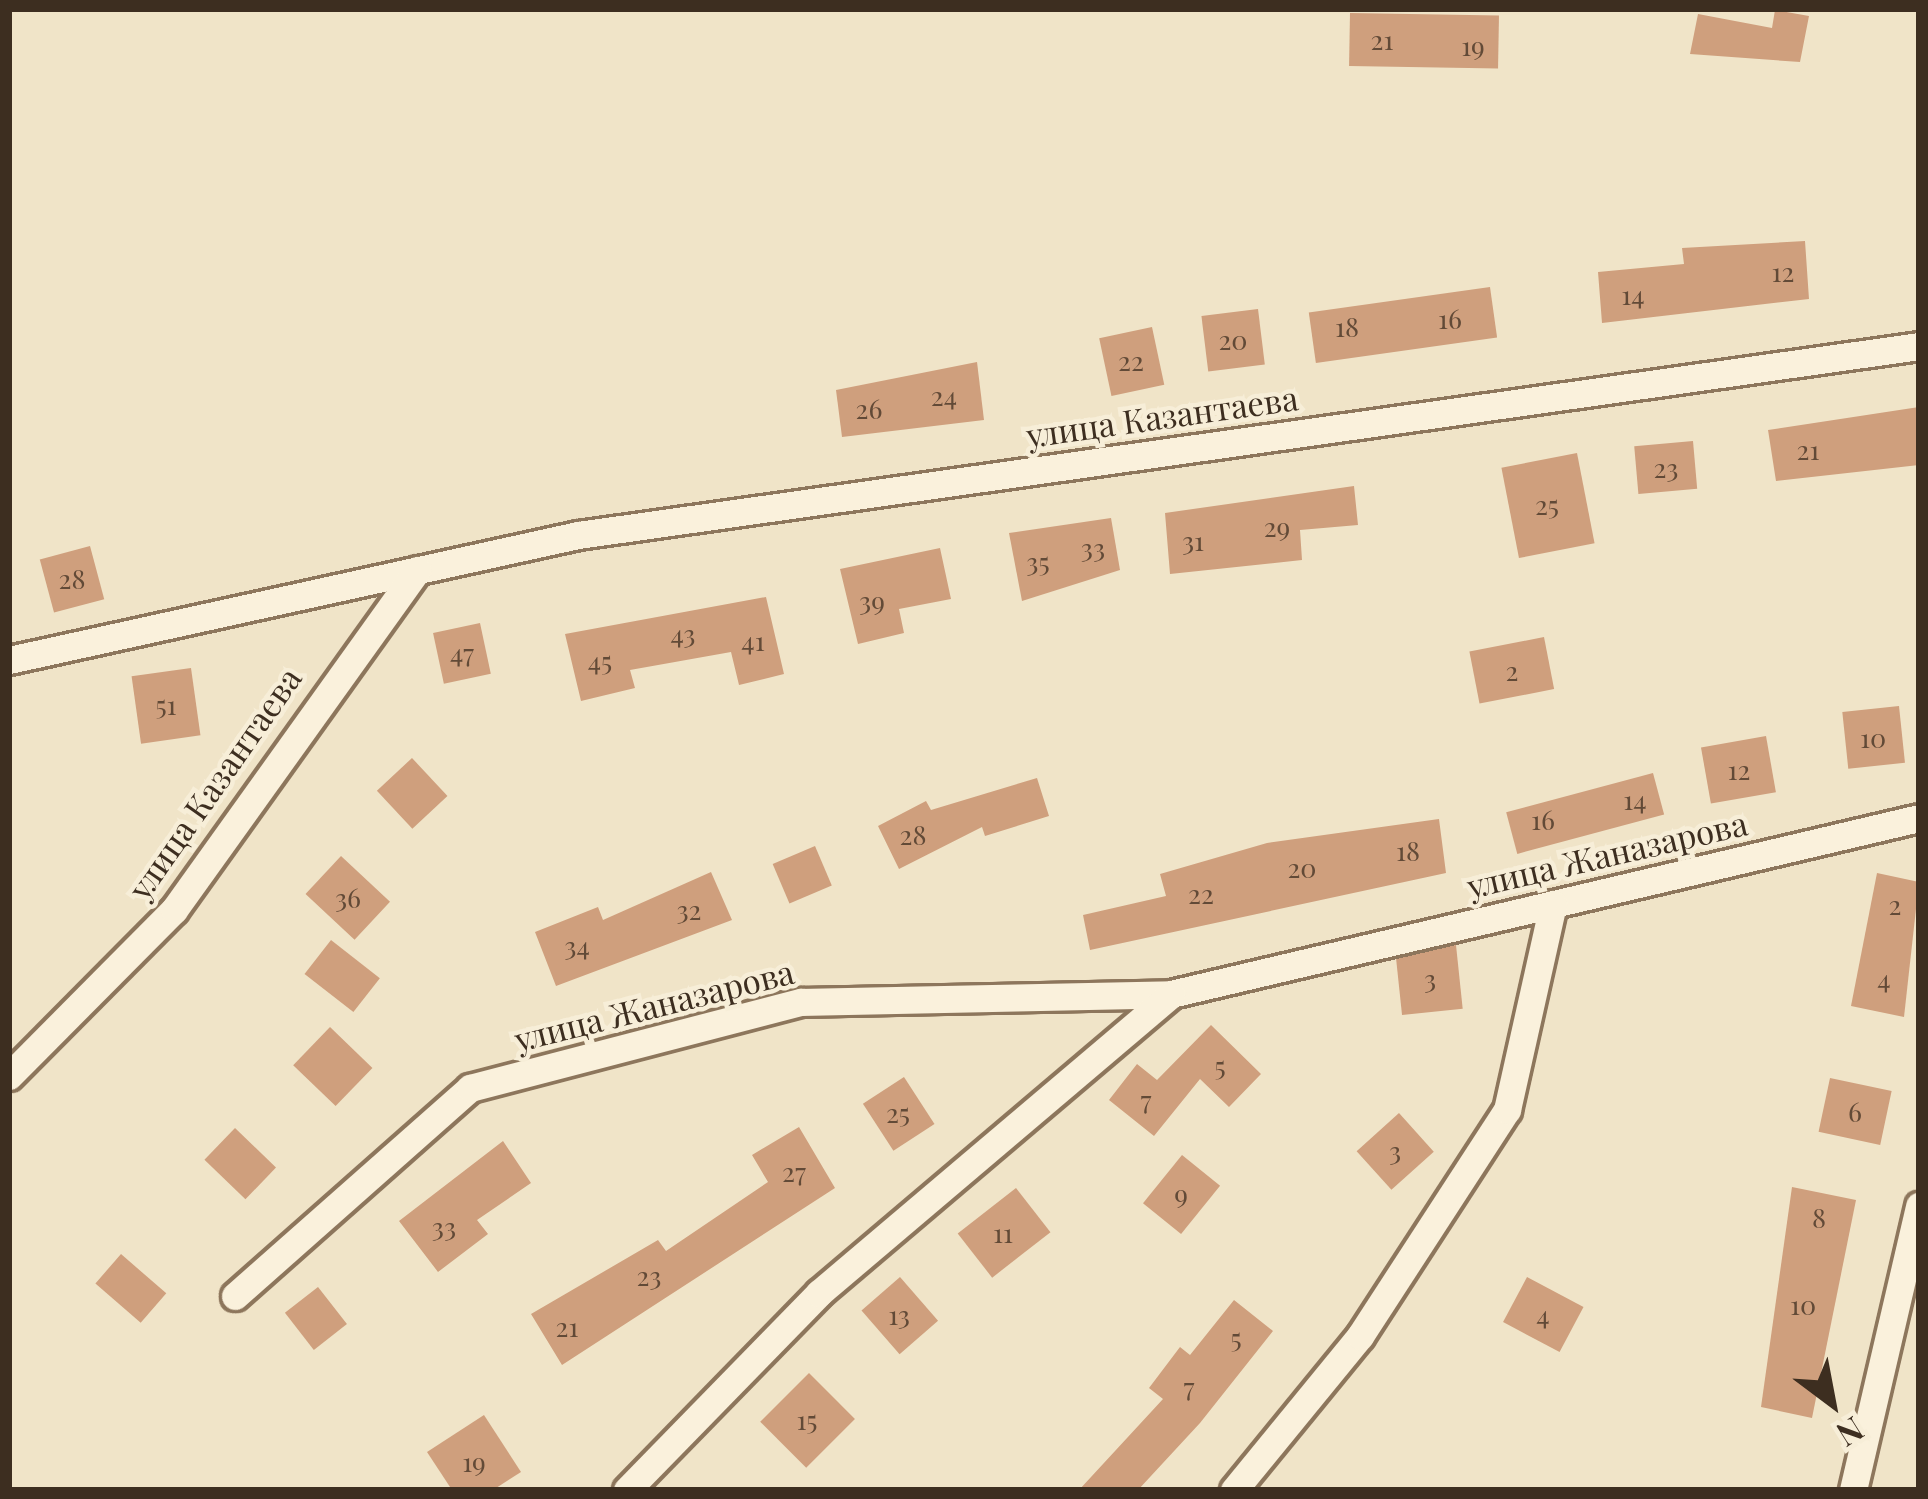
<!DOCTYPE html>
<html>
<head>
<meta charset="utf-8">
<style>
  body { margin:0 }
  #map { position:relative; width:1928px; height:1499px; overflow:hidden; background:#f0e4c8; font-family:"Playfair Display",serif }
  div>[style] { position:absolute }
  .building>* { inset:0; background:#cf9f7d; transform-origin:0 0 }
  .roads { filter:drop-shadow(3px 0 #8d765c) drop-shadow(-3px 0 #8d765c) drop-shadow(0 3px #8d765c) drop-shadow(0 -3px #8d765c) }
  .minor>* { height:27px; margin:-13.5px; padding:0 13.5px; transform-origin:13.5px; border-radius:13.5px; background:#faf1dc }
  span { translate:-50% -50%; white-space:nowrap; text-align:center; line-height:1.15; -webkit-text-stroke:9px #f7eed8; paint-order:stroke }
  .number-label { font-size:27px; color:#624a37 }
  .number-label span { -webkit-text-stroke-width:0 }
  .street-label { font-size:33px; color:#3d2e20 }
  .frame { position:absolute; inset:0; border:12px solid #3d2e20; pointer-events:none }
  .north { position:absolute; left:1772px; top:1343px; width:120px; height:120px; -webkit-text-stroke:9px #f7eed8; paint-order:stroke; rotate:148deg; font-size:33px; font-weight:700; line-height:48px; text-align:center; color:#3d2e20 }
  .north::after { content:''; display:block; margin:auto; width:42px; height:54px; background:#3d2e20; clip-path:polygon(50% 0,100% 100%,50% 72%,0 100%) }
</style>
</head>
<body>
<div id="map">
  <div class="building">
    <i style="clip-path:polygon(1775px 10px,1809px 16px,1800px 62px,1690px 54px,1698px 14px,1772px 28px)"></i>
    <i style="left:1350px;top:13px;width:149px;height:53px;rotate:1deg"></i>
    <i style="clip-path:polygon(1805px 241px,1809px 299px,1602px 323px,1598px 272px,1684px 264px,1682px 248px)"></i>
    <i style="left:1490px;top:287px;width:51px;height:183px;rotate:82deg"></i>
    <i style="left:1258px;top:309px;width:56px;height:57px;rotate:83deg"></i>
    <i style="left:1152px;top:327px;width:59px;height:54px;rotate:78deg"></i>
    <i style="clip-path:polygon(977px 362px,984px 420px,842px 437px,836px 390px)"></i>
    <i style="clip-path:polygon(1919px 407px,1919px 465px,1776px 481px,1768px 430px)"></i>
    <i style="left:1693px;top:441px;width:48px;height:59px;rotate:85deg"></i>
    <i style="left:1577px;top:453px;width:92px;height:77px;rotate:79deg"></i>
    <i style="clip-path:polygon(1354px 486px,1358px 525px,1300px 530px,1302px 560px,1170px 574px,1165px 513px)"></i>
    <i style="clip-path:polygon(1111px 518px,1120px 570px,1022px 601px,1009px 533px)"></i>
    <i style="left:90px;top:546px;width:55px;height:52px;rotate:75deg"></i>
    <i style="clip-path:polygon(940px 548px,951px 599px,899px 609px,904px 633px,858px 644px,840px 569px)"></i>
    <i style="clip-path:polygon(766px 597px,784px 674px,739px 685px,731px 652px,630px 670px,635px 688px,581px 701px,565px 634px)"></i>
    <i style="left:480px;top:623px;width:52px;height:48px;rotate:78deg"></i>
    <i style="left:1544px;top:637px;width:53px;height:76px;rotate:79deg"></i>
    <i style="left:191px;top:668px;width:68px;height:60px;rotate:82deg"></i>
    <i style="left:1899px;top:706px;width:57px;height:57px;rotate:84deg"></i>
    <i style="left:1766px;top:736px;width:57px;height:66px;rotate:80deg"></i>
    <i style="left:412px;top:758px;width:52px;height:48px;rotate:47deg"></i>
    <i style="left:1653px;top:773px;width:43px;height:152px;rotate:75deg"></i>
    <i style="clip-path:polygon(1037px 778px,1049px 816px,985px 836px,982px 827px,899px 869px,878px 826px,926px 801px,931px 810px)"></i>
    <i style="clip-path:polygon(1439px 819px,1446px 873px,1090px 950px,1083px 915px,1166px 896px,1160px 874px,1267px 843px)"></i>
    <i style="left:815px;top:846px;width:43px;height:46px;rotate:67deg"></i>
    <i style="left:341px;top:856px;width:67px;height:52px;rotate:43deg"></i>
    <i style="clip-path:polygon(711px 872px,732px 920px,556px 986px,535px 932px,598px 907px,603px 920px)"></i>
    <i style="clip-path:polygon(1877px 873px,1919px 882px,1904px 1017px,1851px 1006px)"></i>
    <i style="left:331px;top:940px;width:62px;height:43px;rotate:38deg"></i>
    <i style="left:1456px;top:945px;width:64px;height:61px;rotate:84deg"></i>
    <i style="clip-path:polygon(1211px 1025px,1261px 1074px,1229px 1107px,1200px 1079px,1154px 1136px,1109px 1100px,1137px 1064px,1157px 1080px)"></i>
    <i style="left:330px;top:1027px;width:59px;height:53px;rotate:44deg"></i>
    <i style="left:904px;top:1077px;width:56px;height:49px;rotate:57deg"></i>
    <i style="left:1830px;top:1078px;width:63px;height:55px;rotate:12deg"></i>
    <i style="left:1399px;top:1113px;width:52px;height:57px;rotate:48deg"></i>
    <i style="clip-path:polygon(799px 1127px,835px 1188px,562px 1365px,531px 1314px,658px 1240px,666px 1251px,768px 1182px,752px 1155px)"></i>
    <i style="left:235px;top:1128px;width:57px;height:44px;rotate:44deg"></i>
    <i style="clip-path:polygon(503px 1141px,531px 1183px,477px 1220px,488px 1234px,438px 1272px,399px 1221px)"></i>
    <i style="left:1182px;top:1155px;width:49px;height:62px;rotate:39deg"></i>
    <i style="clip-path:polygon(1792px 1187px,1856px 1200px,1812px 1418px,1761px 1407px)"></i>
    <i style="left:1016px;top:1188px;width:56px;height:74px;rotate:52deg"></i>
    <i style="left:121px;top:1254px;width:60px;height:39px;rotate:41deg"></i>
    <i style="left:900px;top:1277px;width:58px;height:51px;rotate:49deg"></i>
    <i style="left:1527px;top:1277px;width:64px;height:51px;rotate:28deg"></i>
    <i style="left:318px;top:1287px;width:47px;height:42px;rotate:52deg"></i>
    <i style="clip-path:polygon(1234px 1300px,1273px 1331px,1200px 1423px,1138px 1490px,1079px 1490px,1163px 1399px,1149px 1388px,1180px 1347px,1190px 1355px)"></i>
    <i style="left:809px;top:1373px;width:65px;height:69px;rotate:45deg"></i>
    <i style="clip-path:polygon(484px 1415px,521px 1472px,493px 1490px,452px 1490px,427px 1452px)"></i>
  </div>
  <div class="roads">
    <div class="minor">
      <i style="left:9px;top:660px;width:583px;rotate:-12.39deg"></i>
      <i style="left:578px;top:535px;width:1354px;rotate:-8.02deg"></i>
      <i style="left:9px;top:1076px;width:234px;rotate:-45.2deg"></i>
      <i style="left:174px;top:910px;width:418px;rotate:-54.4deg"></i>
      <i style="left:235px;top:1296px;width:314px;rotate:-41.5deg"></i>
      <i style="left:470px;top:1088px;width:342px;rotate:-14.6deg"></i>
      <i style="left:801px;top:1002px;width:370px;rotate:-1.2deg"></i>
      <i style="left:1171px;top:994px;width:768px;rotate:-13.24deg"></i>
      <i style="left:627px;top:1490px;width:275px;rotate:-45.7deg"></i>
      <i style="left:819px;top:1293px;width:462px;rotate:-40.3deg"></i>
      <i style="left:1234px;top:1490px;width:199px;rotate:-50.7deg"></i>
      <i style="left:1360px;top:1336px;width:270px;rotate:-57deg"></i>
      <i style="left:1507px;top:1110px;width:211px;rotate:-77.4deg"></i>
      <i style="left:1853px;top:1490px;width:292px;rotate:-76.9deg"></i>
    </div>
  </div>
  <div class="number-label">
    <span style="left:1382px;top:40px">21</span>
    <span style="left:1473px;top:46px">19</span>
    <span style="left:1783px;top:272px">12</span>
    <span style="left:1633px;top:295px">14</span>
    <span style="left:1450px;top:319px">16</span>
    <span style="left:1347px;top:327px">18</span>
    <span style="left:1233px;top:340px">20</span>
    <span style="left:1131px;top:361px">22</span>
    <span style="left:944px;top:396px">24</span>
    <span style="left:869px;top:409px">26</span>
    <span style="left:1808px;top:450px">21</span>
    <span style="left:1666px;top:468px">23</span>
    <span style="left:1547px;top:505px">25</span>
    <span style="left:1277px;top:527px">29</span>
    <span style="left:1193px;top:541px">31</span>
    <span style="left:1093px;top:548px">33</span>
    <span style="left:1038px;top:562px">35</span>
    <span style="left:72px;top:579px">28</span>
    <span style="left:872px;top:601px">39</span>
    <span style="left:683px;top:634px">43</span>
    <span style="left:753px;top:641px">41</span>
    <span style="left:462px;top:653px">47</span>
    <span style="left:600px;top:661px">45</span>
    <span style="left:1512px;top:671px">2</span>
    <span style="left:166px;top:705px">51</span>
    <span style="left:1873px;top:738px">10</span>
    <span style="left:1739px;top:770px">12</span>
    <span style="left:1635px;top:800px">14</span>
    <span style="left:1543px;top:820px">16</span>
    <span style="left:913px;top:835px">28</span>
    <span style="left:1408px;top:851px">18</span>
    <span style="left:1302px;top:868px">20</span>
    <span style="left:1201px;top:894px">22</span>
    <span style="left:348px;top:898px">36</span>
    <span style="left:1895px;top:905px">2</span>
    <span style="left:689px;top:910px">32</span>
    <span style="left:577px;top:946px">34</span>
    <span style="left:1430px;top:979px">3</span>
    <span style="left:1884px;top:979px">4</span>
    <span style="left:1220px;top:1066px">5</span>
    <span style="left:1146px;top:1100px">7</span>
    <span style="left:1855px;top:1112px">6</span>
    <span style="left:898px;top:1113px">25</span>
    <span style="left:1395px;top:1151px">3</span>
    <span style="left:794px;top:1172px">27</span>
    <span style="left:1181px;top:1194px">9</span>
    <span style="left:1819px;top:1218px">8</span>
    <span style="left:444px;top:1227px">33</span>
    <span style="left:1003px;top:1233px">11</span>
    <span style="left:649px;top:1276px">23</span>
    <span style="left:1803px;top:1305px">10</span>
    <span style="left:899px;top:1315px">13</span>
    <span style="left:1543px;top:1315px">4</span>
    <span style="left:567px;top:1327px">21</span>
    <span style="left:1236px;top:1338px">5</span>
    <span style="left:1189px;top:1387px">7</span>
    <span style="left:807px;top:1420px">15</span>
    <span style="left:474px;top:1462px">19</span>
  </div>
  <div class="street-label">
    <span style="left:1162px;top:416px;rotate:-8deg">улица Казантаева</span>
    <span style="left:214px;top:783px;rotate:-55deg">улица Казантаева</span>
    <span style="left:1607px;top:854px;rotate:-13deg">улица Жаназарова</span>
    <span style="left:654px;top:1005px;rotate:-14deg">улица Жаназарова</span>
  </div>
  <div class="frame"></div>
  <div class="north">N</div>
</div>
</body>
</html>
